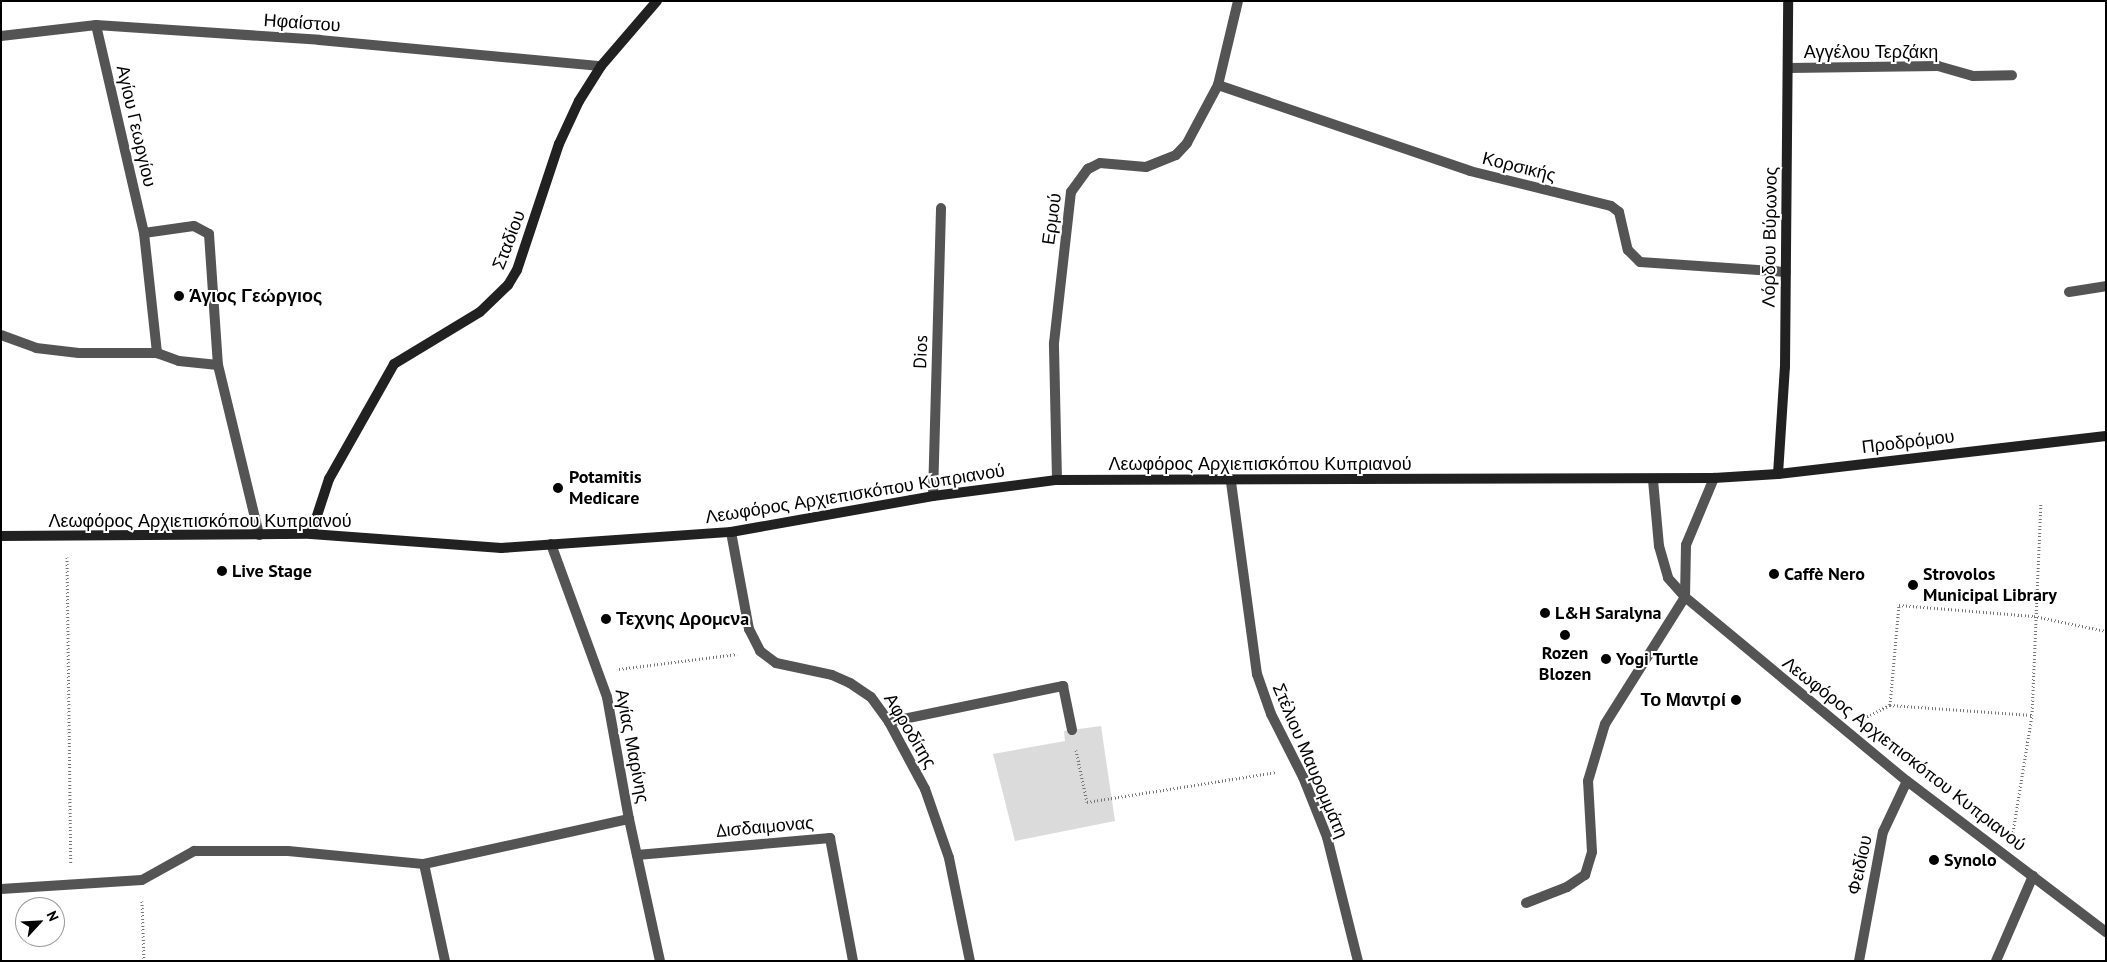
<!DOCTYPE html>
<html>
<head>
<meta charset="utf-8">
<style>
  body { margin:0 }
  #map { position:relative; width:2107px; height:962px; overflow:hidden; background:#fff; font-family:"PT Sans",sans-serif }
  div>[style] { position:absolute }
  .green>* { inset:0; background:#dbdbdb }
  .path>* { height:3px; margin-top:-1.5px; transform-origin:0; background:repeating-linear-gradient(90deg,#767676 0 1px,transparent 0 3.5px) }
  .lane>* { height:10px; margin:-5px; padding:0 5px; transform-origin:5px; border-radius:5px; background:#545454 }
  .street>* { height:10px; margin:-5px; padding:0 5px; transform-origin:5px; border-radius:5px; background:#545454 }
  .secondary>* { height:10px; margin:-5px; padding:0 5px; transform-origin:5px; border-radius:5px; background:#212121 }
  .dots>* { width:14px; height:14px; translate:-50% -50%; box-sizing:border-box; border:2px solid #fff; border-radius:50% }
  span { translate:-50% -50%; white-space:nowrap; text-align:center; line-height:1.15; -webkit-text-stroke:4px #fff; paint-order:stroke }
  .street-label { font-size:18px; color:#000 }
  .poi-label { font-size:18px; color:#000; font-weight:700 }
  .left { translate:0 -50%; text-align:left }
  .right { translate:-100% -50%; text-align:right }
  .frame { position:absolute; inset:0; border:2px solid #000; pointer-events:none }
  .north { position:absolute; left:15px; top:897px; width:50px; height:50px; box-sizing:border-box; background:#fff; border:1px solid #999; border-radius:50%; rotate:65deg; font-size:14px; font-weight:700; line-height:20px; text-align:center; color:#000 }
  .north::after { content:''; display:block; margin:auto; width:18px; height:22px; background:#000; clip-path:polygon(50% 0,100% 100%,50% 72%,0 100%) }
</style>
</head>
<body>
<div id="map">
  <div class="green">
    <i style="clip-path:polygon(1101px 726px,1115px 821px,1015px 841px,993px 754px,1065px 741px,1064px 731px)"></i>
  </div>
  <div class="path">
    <i style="left:67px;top:557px;width:306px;rotate:89.3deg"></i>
    <i style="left:619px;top:669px;width:119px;rotate:-7.2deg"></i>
    <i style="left:1890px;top:705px;width:100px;rotate:-84.9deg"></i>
    <i style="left:1899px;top:605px;width:135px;rotate:4.7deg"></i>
    <i style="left:2034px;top:616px;width:74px;rotate:11.8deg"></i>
    <i style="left:1864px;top:718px;width:29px;rotate:-27deg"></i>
    <i style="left:1890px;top:705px;width:142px;rotate:4deg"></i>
    <i style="left:1076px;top:750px;width:53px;rotate:78.1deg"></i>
    <i style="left:1087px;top:802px;width:191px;rotate:-9deg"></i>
    <i style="left:2013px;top:832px;width:119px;rotate:-80.8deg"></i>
    <i style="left:2032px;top:715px;width:211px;rotate:-87.6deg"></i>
    <i style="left:142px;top:901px;width:60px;rotate:88.1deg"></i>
  </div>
  <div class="lane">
    <i style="left:2069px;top:292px;width:37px;rotate:-9deg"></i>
    <i style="left:142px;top:880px;width:60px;rotate:-29.1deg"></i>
    <i style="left:194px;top:851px;width:94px"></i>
    <i style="left:288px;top:851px;width:137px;rotate:5.5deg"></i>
    <i style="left:1526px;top:903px;width:44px;rotate:-21.3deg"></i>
    <i style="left:1567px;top:887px;width:22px;rotate:-34deg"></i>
    <i style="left:1585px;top:875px;width:24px;rotate:-73deg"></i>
    <i style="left:1592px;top:852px;width:71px;rotate:-93.2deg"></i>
    <i style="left:1588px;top:781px;width:59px;rotate:-73.4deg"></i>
    <i style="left:1605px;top:724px;width:150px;rotate:-57.8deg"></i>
    <i style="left:445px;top:961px;width:99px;rotate:-102.2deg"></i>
    <i style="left:424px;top:864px;width:210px;rotate:-12.4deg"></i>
  </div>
  <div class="street">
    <i style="left:96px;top:25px;width:213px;rotate:77deg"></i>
    <i style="left:144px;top:233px;width:121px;rotate:83.8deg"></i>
    <i style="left:1px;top:36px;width:96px;rotate:-6.6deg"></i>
    <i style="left:96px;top:25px;width:224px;rotate:3.8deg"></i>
    <i style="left:319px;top:40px;width:283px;rotate:5.3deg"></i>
    <i style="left:1789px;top:68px;width:149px;rotate:-0.8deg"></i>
    <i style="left:1938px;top:66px;width:36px;rotate:16deg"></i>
    <i style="left:1973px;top:76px;width:39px;rotate:-1deg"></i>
    <i style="left:1218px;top:85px;width:266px;rotate:18.8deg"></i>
    <i style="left:1470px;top:171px;width:145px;rotate:13.9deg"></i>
    <i style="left:1611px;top:206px;width:10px;rotate:37deg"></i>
    <i style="left:1619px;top:212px;width:39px;rotate:77deg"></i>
    <i style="left:1628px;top:250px;width:17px;rotate:45deg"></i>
    <i style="left:1640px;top:262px;width:146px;rotate:3.9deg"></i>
    <i style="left:144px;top:233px;width:50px;rotate:-8deg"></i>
    <i style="left:194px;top:226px;width:17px;rotate:28deg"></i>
    <i style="left:209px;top:234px;width:131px;rotate:86.1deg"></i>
    <i style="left:218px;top:365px;width:175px;rotate:76.4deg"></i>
    <i style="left:1px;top:335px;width:37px;rotate:20deg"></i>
    <i style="left:36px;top:348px;width:43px;rotate:6.6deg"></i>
    <i style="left:79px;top:353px;width:78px"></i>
    <i style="left:157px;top:353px;width:23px;rotate:20deg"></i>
    <i style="left:179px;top:361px;width:39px;rotate:6deg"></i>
    <i style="left:1057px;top:480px;width:137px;rotate:-91.3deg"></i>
    <i style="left:1054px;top:343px;width:152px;rotate:-83.6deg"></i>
    <i style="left:1071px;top:192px;width:29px;rotate:-54deg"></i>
    <i style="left:1088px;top:169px;width:13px;rotate:-27deg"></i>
    <i style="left:1100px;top:163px;width:46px;rotate:5deg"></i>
    <i style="left:1146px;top:167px;width:32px;rotate:-22deg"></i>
    <i style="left:1176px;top:155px;width:16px;rotate:-47deg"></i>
    <i style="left:1187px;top:143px;width:66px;rotate:-61.9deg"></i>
    <i style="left:1218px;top:85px;width:86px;rotate:-76.6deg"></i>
    <i style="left:1653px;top:480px;width:66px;rotate:84.8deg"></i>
    <i style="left:1659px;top:546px;width:33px;rotate:74deg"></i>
    <i style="left:1668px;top:578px;width:25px;rotate:48deg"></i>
    <i style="left:1685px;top:597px;width:288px;rotate:39.7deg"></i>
    <i style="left:1907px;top:781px;width:250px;rotate:37.2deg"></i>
    <i style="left:1231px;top:482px;width:194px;rotate:82.3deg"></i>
    <i style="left:1257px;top:674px;width:42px;rotate:70.7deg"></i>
    <i style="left:1271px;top:714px;width:71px;rotate:63.1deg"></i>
    <i style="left:1303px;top:777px;width:65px;rotate:68.2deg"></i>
    <i style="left:1327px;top:837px;width:128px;rotate:76deg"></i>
    <i style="left:933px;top:496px;width:288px;rotate:-88.4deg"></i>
    <i style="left:731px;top:532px;width:99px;rotate:79.5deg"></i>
    <i style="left:749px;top:629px;width:25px;rotate:63deg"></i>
    <i style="left:760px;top:651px;width:20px;rotate:37deg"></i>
    <i style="left:776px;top:663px;width:57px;rotate:12.1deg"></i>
    <i style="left:832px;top:675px;width:20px;rotate:24deg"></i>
    <i style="left:850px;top:683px;width:25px;rotate:34deg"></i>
    <i style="left:871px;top:697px;width:31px;rotate:54deg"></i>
    <i style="left:889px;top:722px;width:76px;rotate:61.8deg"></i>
    <i style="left:925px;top:789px;width:73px;rotate:70.8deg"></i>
    <i style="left:949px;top:858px;width:105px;rotate:78.5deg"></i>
    <i style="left:551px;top:544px;width:163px;rotate:69.9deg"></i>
    <i style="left:607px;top:697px;width:124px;rotate:79.8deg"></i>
    <i style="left:629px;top:819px;width:145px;rotate:77.7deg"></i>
    <i style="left:1685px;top:597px;width:52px;rotate:-88.9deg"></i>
    <i style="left:1686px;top:545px;width:73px;rotate:-67.3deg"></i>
    <i style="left:889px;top:722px;width:178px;rotate:-11.7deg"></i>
    <i style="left:1063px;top:686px;width:45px;rotate:78.4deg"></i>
    <i style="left:637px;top:855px;width:194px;rotate:-5deg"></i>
    <i style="left:830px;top:838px;width:125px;rotate:79.4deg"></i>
    <i style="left:1px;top:889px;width:141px;rotate:-3.7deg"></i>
    <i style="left:1859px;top:961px;width:131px;rotate:-79.5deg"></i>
    <i style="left:1883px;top:832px;width:56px;rotate:-64.8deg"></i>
    <i style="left:1996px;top:961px;width:93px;rotate:-66.5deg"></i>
  </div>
  <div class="secondary">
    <i style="left:1778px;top:474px;width:107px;rotate:-86.3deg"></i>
    <i style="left:1785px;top:367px;width:366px;rotate:-89.5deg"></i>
    <i style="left:311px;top:534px;width:58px;rotate:-71.9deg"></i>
    <i style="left:329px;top:479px;width:132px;rotate:-60.5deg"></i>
    <i style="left:394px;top:364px;width:100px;rotate:-31.2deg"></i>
    <i style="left:480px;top:312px;width:39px;rotate:-44deg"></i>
    <i style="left:508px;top:285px;width:17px;rotate:-59deg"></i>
    <i style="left:517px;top:270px;width:133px;rotate:-71.6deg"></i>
    <i style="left:559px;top:144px;width:47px;rotate:-65.1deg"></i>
    <i style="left:579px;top:101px;width:41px;rotate:-57.8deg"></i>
    <i style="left:601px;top:66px;width:86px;rotate:-49.3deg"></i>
    <i style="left:1px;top:536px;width:310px;rotate:-0.4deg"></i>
    <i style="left:311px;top:534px;width:191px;rotate:4.2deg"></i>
    <i style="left:501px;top:548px;width:231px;rotate:-4deg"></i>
    <i style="left:731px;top:532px;width:205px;rotate:-10.1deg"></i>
    <i style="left:933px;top:496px;width:125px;rotate:-7.4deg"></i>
    <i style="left:1057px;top:480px;width:657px;rotate:-0.17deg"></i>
    <i style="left:1714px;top:478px;width:64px;rotate:-3.6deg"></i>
    <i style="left:1778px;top:474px;width:330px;rotate:-6.6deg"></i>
  </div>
  <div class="dots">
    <i style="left:179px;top:296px;background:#000"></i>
    <i style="left:558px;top:488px;background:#000"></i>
    <i style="left:222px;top:571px;background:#000"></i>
    <i style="left:1774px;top:574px;background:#000"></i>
    <i style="left:1913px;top:585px;background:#000"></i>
    <i style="left:1545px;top:613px;background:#000"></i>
    <i style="left:606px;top:619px;background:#000"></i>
    <i style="left:1565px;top:635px;background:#000"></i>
    <i style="left:1606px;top:659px;background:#000"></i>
    <i style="left:1736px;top:700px;background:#000"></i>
    <i style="left:1934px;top:860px;background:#000"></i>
  </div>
  <div class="street-label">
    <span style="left:302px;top:23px;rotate:4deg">Ηφαίστου</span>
    <span style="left:1871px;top:52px">Αγγέλου Τερζάκη</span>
    <span style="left:136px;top:126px;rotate:77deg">Αγίου Γεωργίου</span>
    <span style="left:1519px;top:167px;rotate:14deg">Κορσικής</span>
    <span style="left:1052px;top:219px;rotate:-82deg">Ερμού</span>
    <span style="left:1770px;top:237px;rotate:-89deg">Λόρδου Βύρωνος</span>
    <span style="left:509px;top:240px;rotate:-69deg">Σταδίου</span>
    <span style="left:921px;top:352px;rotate:-88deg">Dios</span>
    <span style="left:1908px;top:442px;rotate:-7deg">Προδρόμου</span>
    <span style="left:1260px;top:464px">Λεωφόρος Αρχιεπισκόπου Κυπριανού</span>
    <span style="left:855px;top:494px;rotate:-9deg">Λεωφόρος Αρχιεπισκόπου Κυπριανού</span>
    <span style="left:200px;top:521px">Λεωφόρος Αρχιεπισκόπου Κυπριανού</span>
    <span style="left:910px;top:731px;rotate:59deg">Αφροδίτης</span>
    <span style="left:632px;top:746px;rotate:79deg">Αγίας Μαρίνης</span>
    <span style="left:1904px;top:754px;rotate:38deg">Λεωφόρος Αρχιεπισκόπου Κυπριανού</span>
    <span style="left:1310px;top:761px;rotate:67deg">Στέλιου Μαυρομμάτη</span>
    <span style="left:765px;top:827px;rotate:-5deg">Δισδαιμονας</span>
    <span style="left:1860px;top:865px;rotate:-78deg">Φειδίου</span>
  </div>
  <div class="poi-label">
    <span class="left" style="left:189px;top:296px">Άγιος Γεώργιος</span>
    <span class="left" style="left:569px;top:488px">Potamitis<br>Medicare</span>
    <span class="left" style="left:232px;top:571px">Live Stage</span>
    <span class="left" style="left:1784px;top:574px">Caffè Nero</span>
    <span class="left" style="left:1923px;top:585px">Strovolos<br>Municipal Library</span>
    <span class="left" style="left:1555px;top:613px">L&amp;H Saralyna</span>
    <span class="left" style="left:616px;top:619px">Τεχνης Δρομcνa</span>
    <span style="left:1565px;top:664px">Rozen<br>Blozen</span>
    <span class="left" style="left:1616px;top:659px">Yogi Turtle</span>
    <span class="right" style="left:1726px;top:700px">Το Μαντρί</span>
    <span class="left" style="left:1944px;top:860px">Synolo</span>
  </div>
  <div class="frame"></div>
  <div class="north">N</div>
</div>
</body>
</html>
